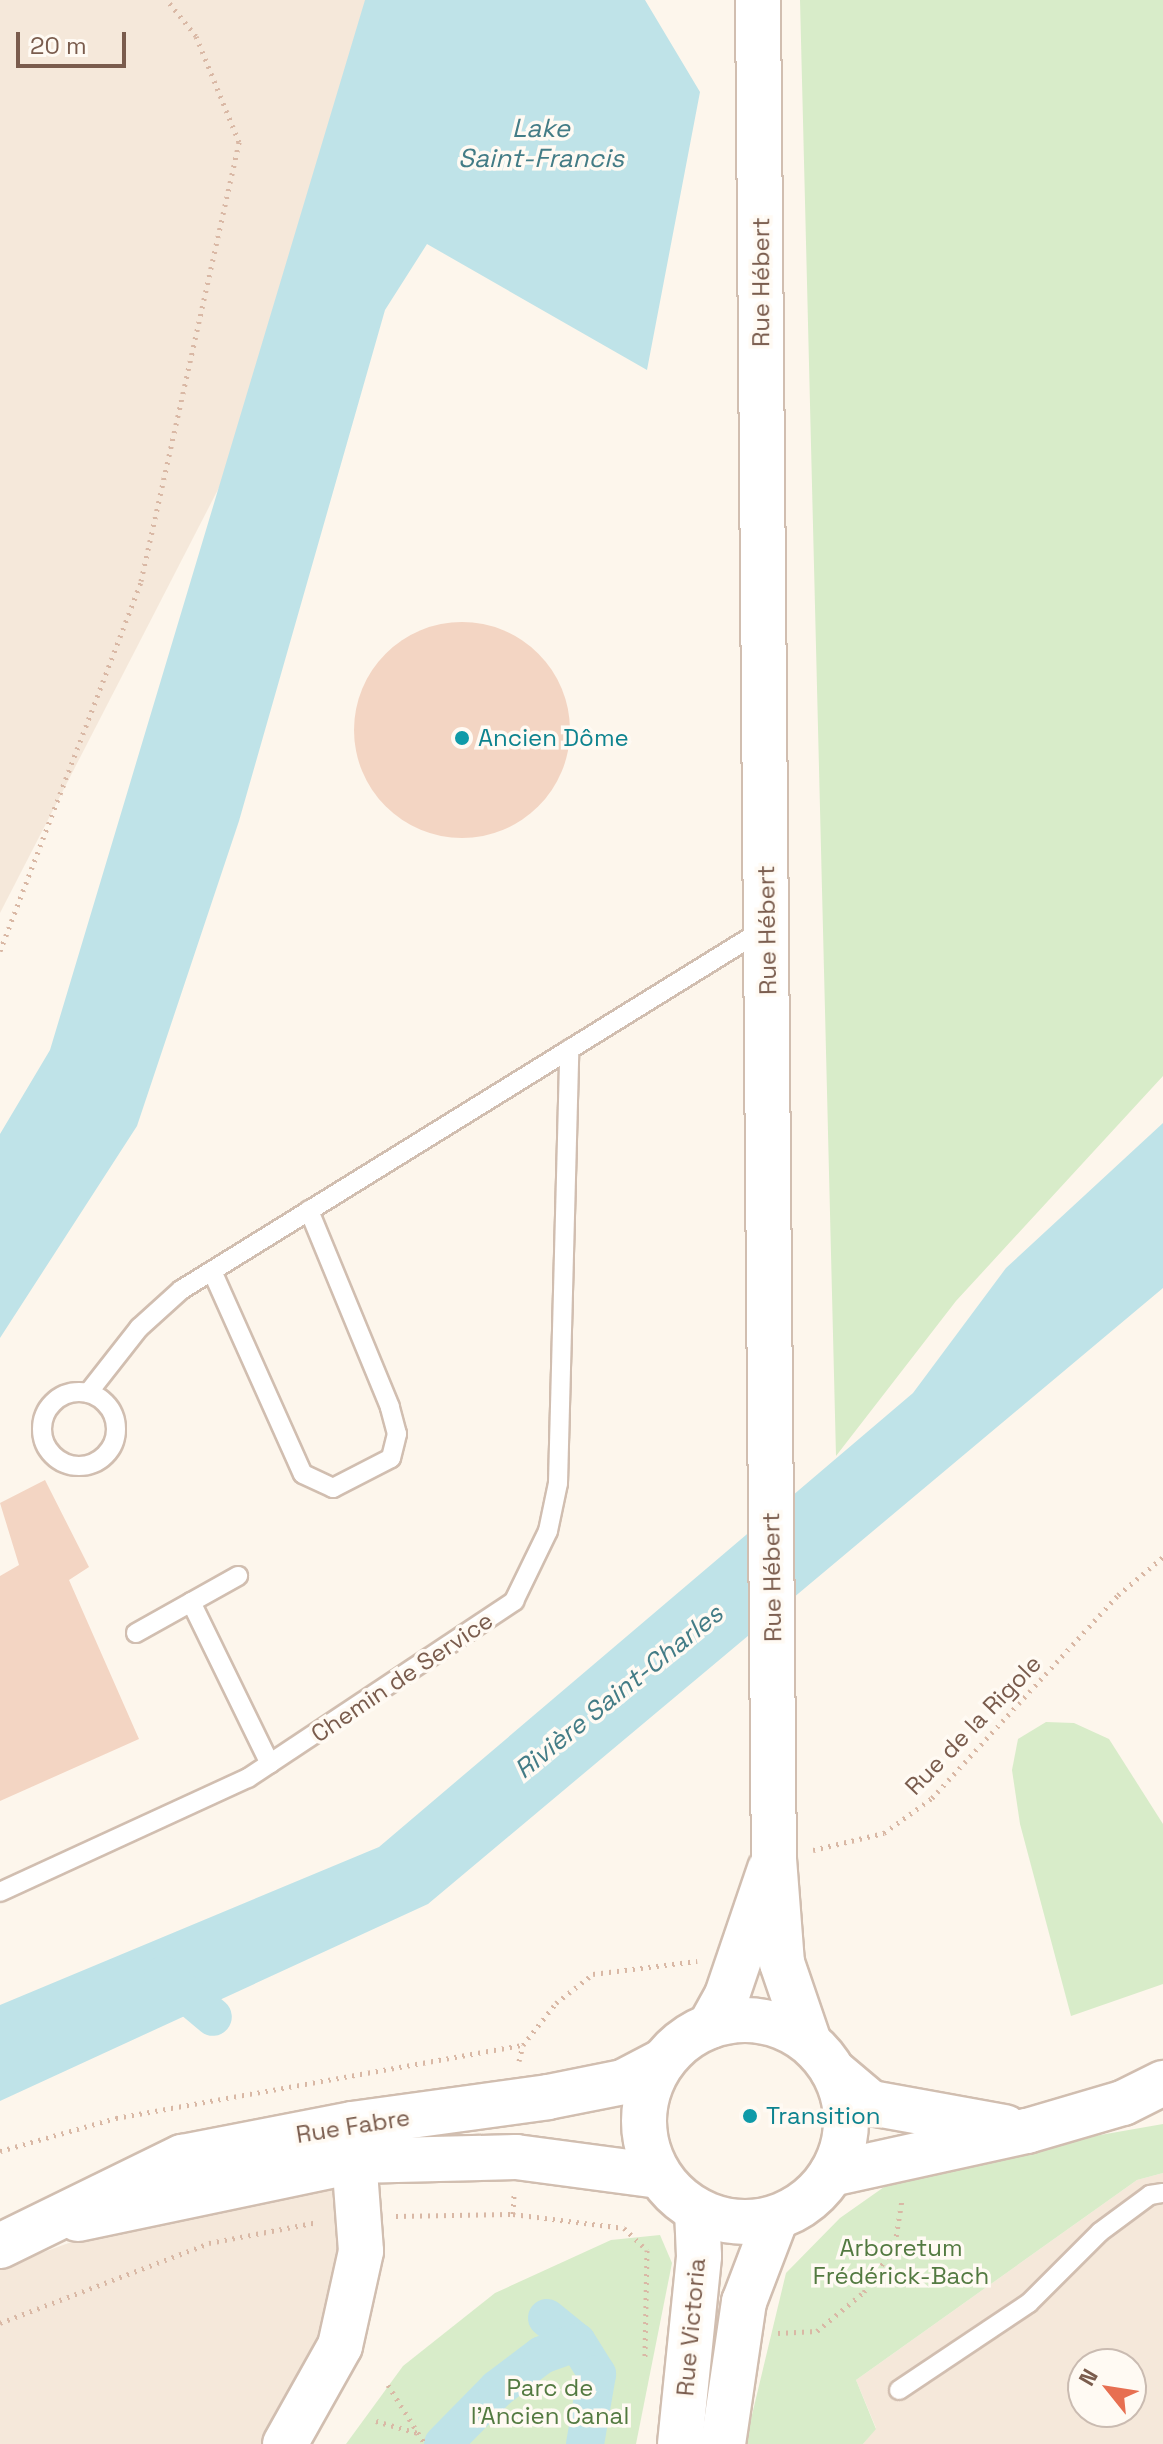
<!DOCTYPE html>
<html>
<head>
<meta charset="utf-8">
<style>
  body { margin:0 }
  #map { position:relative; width:1163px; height:2444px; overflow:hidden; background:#fdf6ec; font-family:"Space Grotesk",sans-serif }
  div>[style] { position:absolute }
  .residential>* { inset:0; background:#f5e8da }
  .green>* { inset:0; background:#d8ecc9 }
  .water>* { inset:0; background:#bfe3e8 }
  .canal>* { height:38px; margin:-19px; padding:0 19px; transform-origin:19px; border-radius:19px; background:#bfe3e8 }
  .building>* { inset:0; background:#f3d5c3 }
  .round { border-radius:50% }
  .path>* { height:5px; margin-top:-2.5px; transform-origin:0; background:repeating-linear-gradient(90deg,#d9b8a5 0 2px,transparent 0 8px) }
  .roads { filter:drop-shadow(2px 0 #d1beb0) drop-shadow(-2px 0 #d1beb0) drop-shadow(0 2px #d1beb0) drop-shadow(0 -2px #d1beb0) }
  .lane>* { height:18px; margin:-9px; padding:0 9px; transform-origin:9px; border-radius:9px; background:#fff }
  .lane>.ring { margin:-9px; padding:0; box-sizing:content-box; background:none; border:18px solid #fff; border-radius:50% }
  .secondary>* { height:44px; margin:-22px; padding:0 22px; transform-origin:22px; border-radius:22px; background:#fff }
  .secondary>.ring { margin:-22px; padding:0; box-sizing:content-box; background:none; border:44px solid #fff; border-radius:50% }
  .dots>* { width:22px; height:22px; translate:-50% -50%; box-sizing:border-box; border:4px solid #fffaf3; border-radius:50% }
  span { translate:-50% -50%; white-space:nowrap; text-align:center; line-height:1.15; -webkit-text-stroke:7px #fffaf3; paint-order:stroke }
  .street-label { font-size:24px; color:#7a5c4d }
  .culture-label { font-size:24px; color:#0d838f }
  .left { translate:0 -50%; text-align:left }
  .park-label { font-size:24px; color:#537a41 }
  .water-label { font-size:26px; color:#437c86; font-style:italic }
  .north { position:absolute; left:1067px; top:2348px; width:80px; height:80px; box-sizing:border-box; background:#fffaf3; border:2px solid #cabbb1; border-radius:50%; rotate:300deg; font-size:22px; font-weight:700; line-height:32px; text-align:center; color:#7a5c4d }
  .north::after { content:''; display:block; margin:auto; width:28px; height:36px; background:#e76f51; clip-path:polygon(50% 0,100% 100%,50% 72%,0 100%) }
  .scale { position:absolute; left:16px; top:32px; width:110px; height:36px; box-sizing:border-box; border:4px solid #7a5c4d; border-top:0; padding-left:10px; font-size:24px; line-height:28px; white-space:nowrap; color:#7a5c4d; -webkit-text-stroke:6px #fffaf3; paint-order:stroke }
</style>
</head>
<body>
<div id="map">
  <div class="residential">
    <i style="clip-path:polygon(0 0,470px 0,0 913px)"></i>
    <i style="clip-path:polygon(354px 2161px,361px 2251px,285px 2444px,0 2444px,0 2268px,184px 2201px)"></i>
    <i style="clip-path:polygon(evenodd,1163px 2173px,1163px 2444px,863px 2444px,876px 2428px,856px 2380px,1137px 2180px,1163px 2173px,1083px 2364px,1131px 2364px,1131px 2412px,1083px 2412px,1083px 2364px)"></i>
  </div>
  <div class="green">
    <i style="clip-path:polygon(800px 0,1163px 0,1163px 1076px,956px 1301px,836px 1456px)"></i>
    <i style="clip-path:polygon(1046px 1722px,1074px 1723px,1109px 1739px,1163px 1824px,1163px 1984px,1071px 2016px,1020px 1824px,1012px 1770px,1018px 1739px)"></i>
    <i style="clip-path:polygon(1163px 2124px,1163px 2173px,1137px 2180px,856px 2380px,876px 2429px,863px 2444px,745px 2444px,786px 2273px,840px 2218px,911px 2168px)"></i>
    <i style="clip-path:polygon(660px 2235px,672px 2263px,636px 2444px,346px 2444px,403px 2366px,495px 2293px,611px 2240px)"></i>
  </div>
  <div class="water">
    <i style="clip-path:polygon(365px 0,645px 0,700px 92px,647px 370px,427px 244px,385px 310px,239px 821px,137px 1126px,0 1338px,0 1134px,50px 1050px)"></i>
    <i style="clip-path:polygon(1163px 1123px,1163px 1288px,428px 1904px,0 2101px,0 2005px,379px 1847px,913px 1393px,1006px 1268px)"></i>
  </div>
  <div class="canal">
    <i style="left:163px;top:1975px;width:65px;rotate:40deg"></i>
    <i style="left:547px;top:2318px;width:38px;rotate:39deg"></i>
    <i style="left:577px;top:2342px;width:38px;rotate:58deg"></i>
    <i style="left:597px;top:2374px;width:71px;rotate:99.7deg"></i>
    <i style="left:443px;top:2444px;width:77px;rotate:-45.5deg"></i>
    <i style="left:497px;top:2389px;width:56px;rotate:-37.1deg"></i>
    <i style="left:542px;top:2355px;width:37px;rotate:-20deg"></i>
  </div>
  <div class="building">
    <i class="round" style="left:354px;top:622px;width:216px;height:216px"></i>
    <i style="clip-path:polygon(45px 1480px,89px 1567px,69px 1580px,139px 1739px,0 1801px,0 1576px,19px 1565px,0 1503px)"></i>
  </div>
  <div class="path">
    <i style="left:0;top:951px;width:396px;rotate:-69.1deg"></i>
    <i style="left:141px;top:581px;width:450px;rotate:-77.4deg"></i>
    <i style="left:239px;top:142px;width:114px;rotate:-112.1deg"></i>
    <i style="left:196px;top:36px;width:46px;rotate:-128.9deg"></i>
    <i style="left:813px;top:1850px;width:73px;rotate:-13.5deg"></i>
    <i style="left:884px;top:1833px;width:59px;rotate:-36.1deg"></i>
    <i style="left:932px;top:1798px;width:275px;rotate:-47.5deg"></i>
    <i style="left:1118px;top:1595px;width:59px;rotate:-40.2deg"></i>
    <i style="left:519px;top:2061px;width:16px;rotate:-76deg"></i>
    <i style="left:523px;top:2045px;width:53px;rotate:-51.8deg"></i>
    <i style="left:556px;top:2003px;width:47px;rotate:-38.1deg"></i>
    <i style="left:593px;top:1974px;width:105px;rotate:-7.1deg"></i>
    <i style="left:0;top:2151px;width:121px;rotate:-15.9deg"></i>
    <i style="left:116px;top:2118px;width:413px;rotate:-10.2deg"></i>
    <i style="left:513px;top:2214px;width:19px;rotate:-87deg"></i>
    <i style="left:396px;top:2216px;width:117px;rotate:-1deg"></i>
    <i style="left:513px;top:2214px;width:112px;rotate:7.2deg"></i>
    <i style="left:624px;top:2228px;width:32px;rotate:44deg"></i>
    <i style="left:647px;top:2250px;width:109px;rotate:91.1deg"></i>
    <i style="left:0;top:2323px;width:224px;rotate:-20.9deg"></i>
    <i style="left:209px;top:2243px;width:111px;rotate:-10.9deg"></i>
    <i style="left:778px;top:2333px;width:39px;rotate:-3deg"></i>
    <i style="left:817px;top:2331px;width:61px;rotate:-39.7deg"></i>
    <i style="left:864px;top:2292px;width:57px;rotate:-57.1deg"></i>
    <i style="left:895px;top:2244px;width:45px;rotate:-81deg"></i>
    <i style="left:388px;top:2385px;width:70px;rotate:57.9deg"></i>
    <i style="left:376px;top:2421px;width:44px;rotate:15.9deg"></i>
  </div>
  <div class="roads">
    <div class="lane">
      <i style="left:212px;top:1271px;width:222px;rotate:65.9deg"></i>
      <i style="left:303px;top:1474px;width:33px;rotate:25deg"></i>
      <i style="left:333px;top:1488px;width:65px;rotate:-27.3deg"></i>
      <i style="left:391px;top:1458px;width:25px;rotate:-76deg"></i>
      <i style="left:397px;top:1434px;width:28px;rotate:-105deg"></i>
      <i style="left:390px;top:1407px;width:213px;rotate:-112.4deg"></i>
      <i class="ring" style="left:42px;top:1392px;width:56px;height:56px"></i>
      <i style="left:88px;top:1393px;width:83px;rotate:-51.9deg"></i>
      <i style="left:139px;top:1328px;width:57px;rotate:-42.1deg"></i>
      <i style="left:181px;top:1290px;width:686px;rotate:-31.77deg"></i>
      <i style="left:191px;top:1602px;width:180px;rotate:64deg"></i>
      <i style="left:136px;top:1633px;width:117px;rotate:-29.2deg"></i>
      <i style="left:0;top:1892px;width:273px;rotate:-24.7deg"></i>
      <i style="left:248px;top:1778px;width:320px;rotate:-33.6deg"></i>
      <i style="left:514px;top:1601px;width:78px;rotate:-64.1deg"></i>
      <i style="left:548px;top:1531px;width:49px;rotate:-78.2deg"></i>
      <i style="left:558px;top:1483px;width:434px;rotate:-88.5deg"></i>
      <i style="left:899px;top:2390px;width:156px;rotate:-33.8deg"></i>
      <i style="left:1029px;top:2303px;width:100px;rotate:-45deg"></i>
      <i style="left:1100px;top:2232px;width:62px;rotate:-36.5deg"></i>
      <i style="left:1150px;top:2195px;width:13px;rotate:-9deg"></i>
    </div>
    <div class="secondary">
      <i style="left:758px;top:0;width:1859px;rotate:89.51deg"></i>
      <i style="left:774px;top:1859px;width:104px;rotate:85.6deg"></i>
      <i style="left:782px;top:1963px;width:83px;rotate:71.1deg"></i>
      <i class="ring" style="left:644px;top:2020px;width:158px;height:158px"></i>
      <i style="left:710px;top:2026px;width:35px;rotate:-61deg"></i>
      <i style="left:727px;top:1995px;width:133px;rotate:-71.2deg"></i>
      <i style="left:833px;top:2071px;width:50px;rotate:40.1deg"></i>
      <i style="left:871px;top:2103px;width:136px;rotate:10.2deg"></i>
      <i style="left:831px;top:2174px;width:201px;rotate:-12.4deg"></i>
      <i style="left:1027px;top:2131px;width:100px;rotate:-16.3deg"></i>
      <i style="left:1123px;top:2103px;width:45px;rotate:-26.6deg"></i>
      <i style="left:78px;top:2219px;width:282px;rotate:-11.9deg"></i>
      <i style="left:354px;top:2161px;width:162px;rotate:-1.4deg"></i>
      <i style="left:516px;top:2157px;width:144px;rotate:7.6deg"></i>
      <i style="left:0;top:2246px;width:203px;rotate:-26.1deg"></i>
      <i style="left:182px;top:2157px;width:173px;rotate:-11deg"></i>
      <i style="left:352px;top:2124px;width:198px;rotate:-7.8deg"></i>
      <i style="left:548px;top:2097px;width:76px;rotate:-11.3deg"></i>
      <i style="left:623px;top:2082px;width:45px;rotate:-27.7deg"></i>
      <i style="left:285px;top:2444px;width:112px;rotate:-60.7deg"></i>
      <i style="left:340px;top:2346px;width:97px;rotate:-77.5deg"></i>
      <i style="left:361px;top:2251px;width:119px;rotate:-94.3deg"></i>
      <i style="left:680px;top:2444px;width:189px;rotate:-84.2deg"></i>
      <i style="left:699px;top:2256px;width:45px;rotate:-92.5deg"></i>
      <i style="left:723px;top:2444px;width:144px;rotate:-81.6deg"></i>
      <i style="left:744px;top:2302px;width:90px;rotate:-69.1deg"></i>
    </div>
  </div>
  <div class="dots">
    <i style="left:462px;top:738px;background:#0f9aa8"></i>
    <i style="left:750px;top:2116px;background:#0f9aa8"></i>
  </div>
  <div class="street-label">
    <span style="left:761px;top:282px;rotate:-90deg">Rue Hébert</span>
    <span style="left:767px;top:930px;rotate:-91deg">Rue Hébert</span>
    <span style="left:772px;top:1577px;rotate:-91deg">Rue Hébert</span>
    <span style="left:402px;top:1677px;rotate:-34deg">Chemin de Service</span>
    <span style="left:973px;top:1725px;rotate:-46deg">Rue de la Rigole</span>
    <span style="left:353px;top:2126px;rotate:-9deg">Rue Fabre</span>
    <span style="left:691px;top:2327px;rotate:-85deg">Rue Victoria</span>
  </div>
  <div class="culture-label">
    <span class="left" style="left:478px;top:738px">Ancien Dôme</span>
    <span class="left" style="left:766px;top:2116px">Transition</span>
  </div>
  <div class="park-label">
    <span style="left:901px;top:2262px">Arboretum<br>Frédérick-Bach</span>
    <span style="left:550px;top:2402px">Parc de<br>l'Ancien Canal</span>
  </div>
  <div class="water-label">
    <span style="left:541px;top:144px">Lake<br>Saint-Francis</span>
    <span style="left:619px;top:1692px;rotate:-39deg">Rivière Saint-Charles</span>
  </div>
  <div class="north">N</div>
  <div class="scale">20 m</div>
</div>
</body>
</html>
